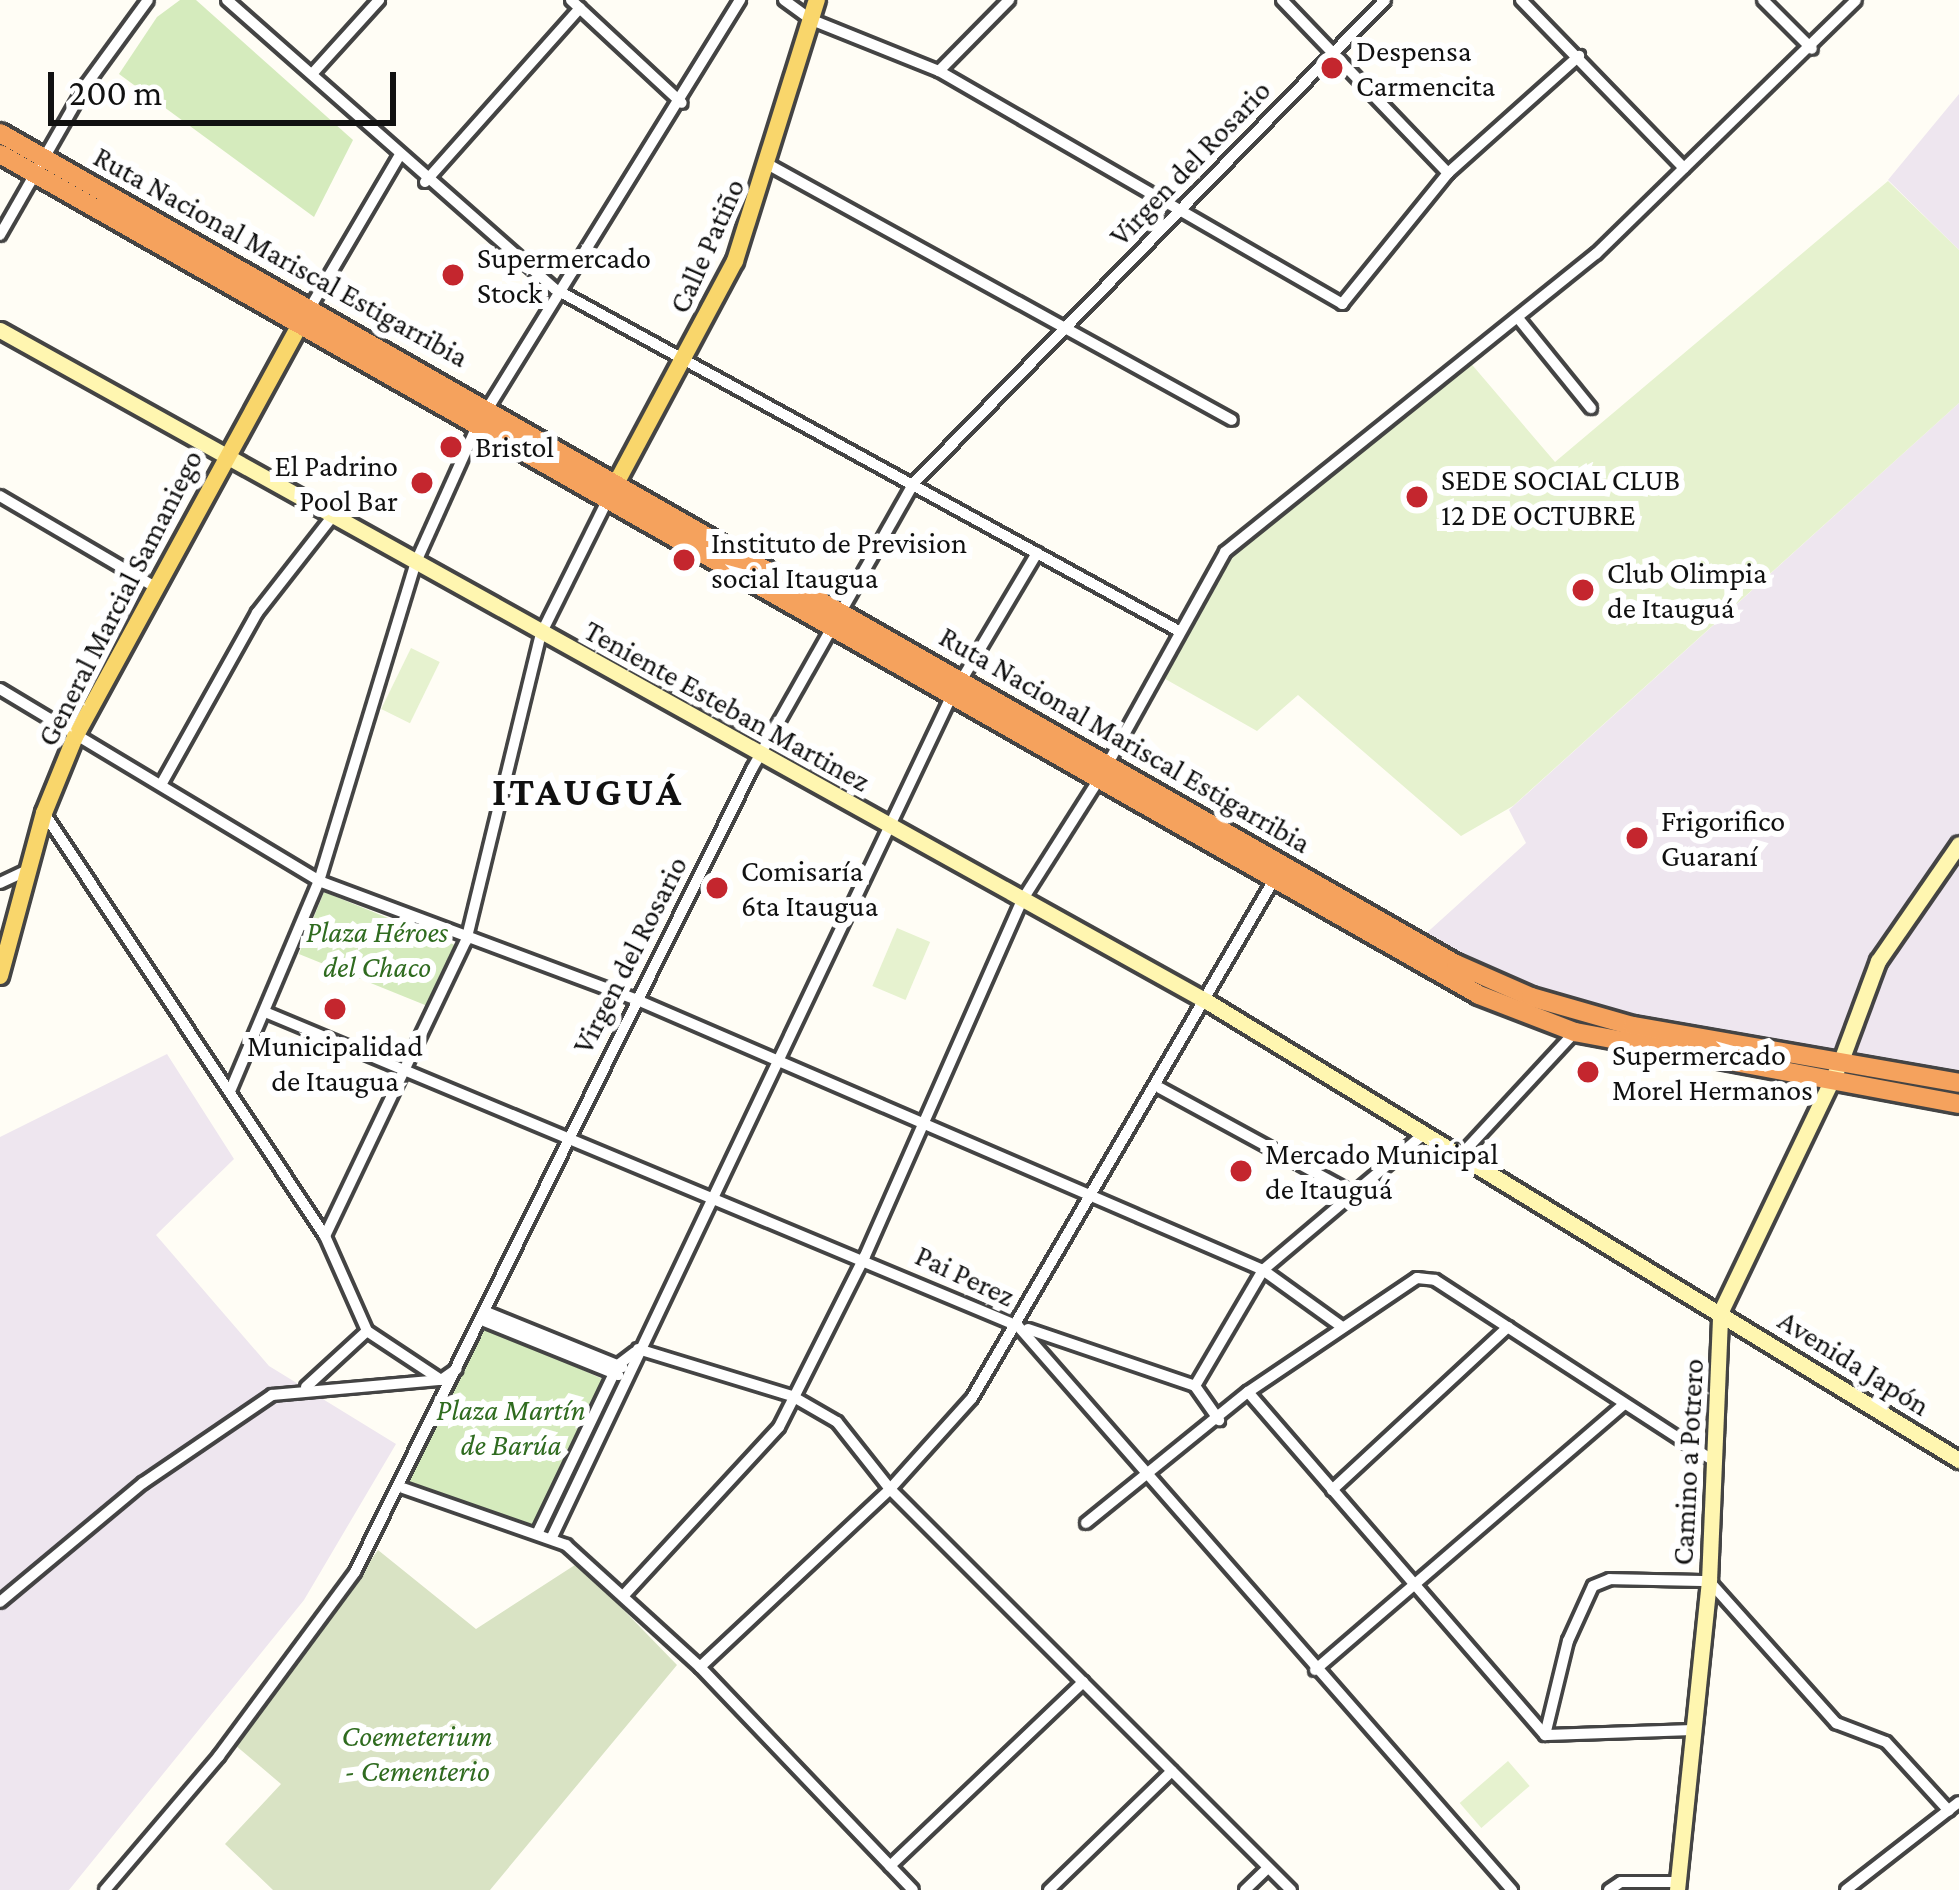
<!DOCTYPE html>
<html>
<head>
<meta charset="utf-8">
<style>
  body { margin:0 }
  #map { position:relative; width:1959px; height:1890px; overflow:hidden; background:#fffdf5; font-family:"Crimson Pro",serif }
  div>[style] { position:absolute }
  .industrial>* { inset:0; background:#eee6ef }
  .green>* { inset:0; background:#d5ebbd; transform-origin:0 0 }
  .cemetery>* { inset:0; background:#d9e3c4 }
  .pitch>* { inset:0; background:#e6f2cf; transform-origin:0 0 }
  .stream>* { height:3px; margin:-1.5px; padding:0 1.5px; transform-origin:1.5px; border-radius:1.5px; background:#b9e0f7 }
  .roads { filter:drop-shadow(3px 0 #444) drop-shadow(-3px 0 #444) drop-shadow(0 3px #444) drop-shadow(0 -3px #444) }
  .street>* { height:10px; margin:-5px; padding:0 5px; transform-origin:5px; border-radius:5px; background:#fff }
  .secondary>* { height:15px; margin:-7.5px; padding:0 7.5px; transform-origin:7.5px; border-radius:7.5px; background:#fff6b0 }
  .primary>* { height:16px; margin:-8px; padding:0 8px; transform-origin:8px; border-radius:8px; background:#f9d66b }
  .highway>* { height:18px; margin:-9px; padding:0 9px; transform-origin:9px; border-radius:9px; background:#f5a25d }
  .dots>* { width:33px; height:33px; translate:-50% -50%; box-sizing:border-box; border:6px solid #fff; border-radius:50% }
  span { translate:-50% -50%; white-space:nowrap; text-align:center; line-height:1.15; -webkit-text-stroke:12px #fff; paint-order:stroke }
  .poi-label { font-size:30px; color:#111 }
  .left { translate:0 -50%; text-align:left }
  .right { translate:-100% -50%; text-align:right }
  .street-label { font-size:30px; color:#111 }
  .park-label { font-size:30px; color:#2f6b1f; font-style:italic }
  .district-label { font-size:42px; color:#111; font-weight:700; letter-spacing:3px }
  .scale { position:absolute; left:48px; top:72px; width:348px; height:54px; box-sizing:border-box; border:6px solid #111; border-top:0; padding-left:15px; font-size:36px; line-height:42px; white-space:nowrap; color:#111; -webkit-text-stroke:9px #fff; paint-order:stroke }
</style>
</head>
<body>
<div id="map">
  <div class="industrial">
    <i style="clip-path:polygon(1959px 94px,1959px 250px,1888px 180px)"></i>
    <i style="clip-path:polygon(1959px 403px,1959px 1077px,1559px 1003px,1421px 938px,1526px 843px,1509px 810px)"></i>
    <i style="clip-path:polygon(167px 1054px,234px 1159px,156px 1235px,269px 1366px,396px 1444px,304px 1600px,69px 1890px,0 1890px,0 1137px)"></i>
  </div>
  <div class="green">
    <i style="clip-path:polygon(180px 0,196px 0,353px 140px,314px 217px,119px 74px,157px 17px)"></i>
    <i style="left:324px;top:892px;width:142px;height:67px;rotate:22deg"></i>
    <i style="clip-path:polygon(485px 1326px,607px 1381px,536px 1526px,406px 1487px)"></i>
  </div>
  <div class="cemetery">
    <i style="clip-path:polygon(378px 1550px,476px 1629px,578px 1563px,677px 1665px,490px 1890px,273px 1890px,225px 1844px,281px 1784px,235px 1745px)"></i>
  </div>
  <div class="pitch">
    <i style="clip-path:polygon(1888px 181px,1959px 250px,1959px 403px,1513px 806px,1461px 836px,1298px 695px,1257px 731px,1160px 676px,1230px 550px,1468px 360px,1555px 462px)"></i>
    <i style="left:411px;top:648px;width:32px;height:68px;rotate:26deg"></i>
    <i style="left:897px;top:928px;width:36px;height:63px;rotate:23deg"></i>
    <i style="left:1508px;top:1761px;width:33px;height:64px;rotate:49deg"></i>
  </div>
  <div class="stream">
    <i style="left:1616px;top:1390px;width:11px;rotate:34deg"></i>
    <i style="left:1627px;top:1398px;width:27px;rotate:34deg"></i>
  </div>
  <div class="roads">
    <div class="street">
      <i style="left:227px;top:0;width:437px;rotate:41.4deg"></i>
      <i style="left:555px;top:289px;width:712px;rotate:28.73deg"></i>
      <i style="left:571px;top:0;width:151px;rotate:42.9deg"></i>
      <i style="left:784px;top:0;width:34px;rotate:36deg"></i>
      <i style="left:812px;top:20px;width:137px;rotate:21.9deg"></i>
      <i style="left:939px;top:71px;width:466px;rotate:30deg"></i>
      <i style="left:1342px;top:304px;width:169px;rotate:-51deg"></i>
      <i style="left:1448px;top:173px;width:176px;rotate:-41.8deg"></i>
      <i style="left:1282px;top:0;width:240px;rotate:46.2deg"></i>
      <i style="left:1521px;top:0;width:234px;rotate:45.9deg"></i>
      <i style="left:1763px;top:0;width:69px;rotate:45deg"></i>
      <i style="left:939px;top:71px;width:100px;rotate:-45.4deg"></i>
      <i style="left:312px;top:74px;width:100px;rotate:-47.8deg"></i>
      <i style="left:771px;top:166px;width:526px;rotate:28.85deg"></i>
      <i style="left:425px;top:182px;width:233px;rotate:-48.3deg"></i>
      <i style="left:0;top:235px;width:173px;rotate:-60.2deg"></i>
      <i style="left:86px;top:85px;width:105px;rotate:-53.9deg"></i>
      <i style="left:310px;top:308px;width:176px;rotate:-59.6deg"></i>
      <i style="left:1518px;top:318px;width:116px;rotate:51deg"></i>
      <i style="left:488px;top:408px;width:480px;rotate:-58.3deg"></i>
      <i style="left:0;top:496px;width:180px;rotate:30.4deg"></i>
      <i style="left:961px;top:681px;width:149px;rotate:-59.3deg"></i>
      <i style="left:0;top:689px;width:372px;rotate:31deg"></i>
      <i style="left:319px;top:881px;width:337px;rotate:20.5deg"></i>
      <i style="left:635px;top:999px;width:684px;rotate:23.34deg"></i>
      <i style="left:1263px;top:1270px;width:97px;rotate:35.8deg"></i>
      <i style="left:162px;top:783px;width:195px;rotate:-60.8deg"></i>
      <i style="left:257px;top:613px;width:122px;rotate:-52deg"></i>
      <i style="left:44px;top:813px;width:508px;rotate:56.4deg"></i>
      <i style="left:325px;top:1236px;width:104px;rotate:66.1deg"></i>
      <i style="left:0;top:883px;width:31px;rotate:-25deg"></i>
      <i style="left:265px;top:1012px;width:816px;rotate:22.64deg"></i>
      <i style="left:1018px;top:1326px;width:750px;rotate:48.79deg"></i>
      <i style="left:1160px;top:1088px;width:226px;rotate:28.6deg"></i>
      <i style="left:231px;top:1089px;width:226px;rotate:-67.1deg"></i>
      <i style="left:319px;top:881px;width:333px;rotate:-73.1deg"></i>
      <i style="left:416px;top:562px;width:151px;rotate:-65.8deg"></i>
      <i style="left:1461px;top:1155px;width:168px;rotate:-47.2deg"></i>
      <i style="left:325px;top:1236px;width:327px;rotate:-64.5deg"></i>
      <i style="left:466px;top:941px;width:316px;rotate:-76.3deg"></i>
      <i style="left:541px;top:634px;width:151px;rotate:-63.6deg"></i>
      <i style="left:486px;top:1312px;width:147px;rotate:22deg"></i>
      <i style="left:482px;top:1320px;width:147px;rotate:22deg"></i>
      <i style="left:1028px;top:1329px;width:176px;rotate:18.8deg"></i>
      <i style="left:1195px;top:1386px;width:42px;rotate:54.8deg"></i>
      <i style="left:638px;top:1349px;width:161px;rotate:17deg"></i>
      <i style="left:792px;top:1396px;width:52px;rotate:30deg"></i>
      <i style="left:837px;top:1422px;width:85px;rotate:51.7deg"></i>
      <i style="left:890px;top:1489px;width:567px;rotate:45deg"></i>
      <i style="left:1195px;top:1386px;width:134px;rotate:-59.6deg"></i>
      <i style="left:1263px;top:1270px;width:212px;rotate:-40.2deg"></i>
      <i style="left:306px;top:1387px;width:83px;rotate:-42.6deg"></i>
      <i style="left:367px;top:1331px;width:85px;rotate:33.5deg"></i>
      <i style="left:1248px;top:1392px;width:454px;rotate:49.1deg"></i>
      <i style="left:1545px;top:1735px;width:150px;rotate:-1.9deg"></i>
      <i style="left:403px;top:1488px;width:173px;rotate:19.3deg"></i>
      <i style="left:566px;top:1545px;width:181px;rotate:42.3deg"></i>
      <i style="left:700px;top:1667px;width:308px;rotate:46.3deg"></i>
      <i style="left:1332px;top:1490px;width:240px;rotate:-42.8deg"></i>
      <i style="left:1086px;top:1523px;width:208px;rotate:-39deg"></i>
      <i style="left:1248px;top:1392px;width:204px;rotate:-34deg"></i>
      <i style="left:1417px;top:1278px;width:18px;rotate:6deg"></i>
      <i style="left:1435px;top:1280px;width:334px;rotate:33deg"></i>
      <i style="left:537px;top:1534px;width:187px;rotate:-64.4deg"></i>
      <i style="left:618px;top:1365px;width:21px;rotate:-37deg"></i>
      <i style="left:551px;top:1539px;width:934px;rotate:-64.59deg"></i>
      <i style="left:625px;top:1594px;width:227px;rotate:-47.3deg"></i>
      <i style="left:779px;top:1427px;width:191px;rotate:-63.3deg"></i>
      <i style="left:865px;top:1256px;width:387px;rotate:-66.2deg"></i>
      <i style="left:1021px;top:902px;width:149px;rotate:-57.6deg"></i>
      <i style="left:1101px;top:776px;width:256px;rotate:-61deg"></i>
      <i style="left:1225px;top:552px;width:476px;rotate:-38.8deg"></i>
      <i style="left:1596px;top:254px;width:363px;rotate:-44.3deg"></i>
      <i style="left:0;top:1602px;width:186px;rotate:-39.8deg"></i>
      <i style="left:143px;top:1483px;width:156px;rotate:-34.3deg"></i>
      <i style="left:272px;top:1395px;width:170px;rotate:-5.1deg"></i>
      <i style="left:441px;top:1380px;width:19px;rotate:-35deg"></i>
      <i style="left:700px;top:1667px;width:260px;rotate:-43.1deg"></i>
      <i style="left:890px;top:1489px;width:122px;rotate:-48deg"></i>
      <i style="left:972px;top:1398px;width:604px;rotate:-59.78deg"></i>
      <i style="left:1315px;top:1670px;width:406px;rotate:-40.7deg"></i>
      <i style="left:1545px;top:1735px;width:97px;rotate:-76.3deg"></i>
      <i style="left:1568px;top:1641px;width:60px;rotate:-65.6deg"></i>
      <i style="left:1593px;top:1586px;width:18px;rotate:-22deg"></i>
      <i style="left:1610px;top:1579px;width:99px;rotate:1.2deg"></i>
      <i style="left:1709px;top:1581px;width:191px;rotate:48.2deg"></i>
      <i style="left:1836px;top:1723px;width:53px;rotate:20.8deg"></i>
      <i style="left:1886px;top:1742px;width:93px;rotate:47.6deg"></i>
      <i style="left:890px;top:1866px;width:267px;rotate:-43.6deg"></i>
      <i style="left:105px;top:1890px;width:176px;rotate:-49.6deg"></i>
      <i style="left:219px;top:1756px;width:229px;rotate:-53.5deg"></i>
      <i style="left:355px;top:1572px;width:896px;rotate:-63.69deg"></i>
      <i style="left:752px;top:769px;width:327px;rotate:-60.5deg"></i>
      <i style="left:913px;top:484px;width:676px;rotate:-45.72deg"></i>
      <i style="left:1049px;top:1890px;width:171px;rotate:-44.1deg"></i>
      <i style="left:1245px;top:1890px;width:32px;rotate:-44deg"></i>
      <i style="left:1609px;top:1890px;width:14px;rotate:-34deg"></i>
      <i style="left:1621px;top:1882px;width:57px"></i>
      <i style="left:1846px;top:1890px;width:143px;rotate:-37.9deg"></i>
    </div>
    <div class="secondary">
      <i style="left:0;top:330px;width:1382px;rotate:29.09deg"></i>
      <i style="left:1208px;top:1002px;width:880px;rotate:31.38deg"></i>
      <i style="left:1677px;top:1890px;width:311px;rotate:-84.1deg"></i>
      <i style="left:1709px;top:1581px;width:268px;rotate:-87.6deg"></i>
      <i style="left:1720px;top:1313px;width:277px;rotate:-64.4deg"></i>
      <i style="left:1840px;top:1063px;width:109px;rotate:-69.6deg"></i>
      <i style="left:1878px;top:961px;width:142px;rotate:-55.3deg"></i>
    </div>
    <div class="primary">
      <i style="left:611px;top:493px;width:263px;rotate:-61.9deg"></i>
      <i style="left:735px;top:261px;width:274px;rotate:-72.6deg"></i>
      <i style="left:0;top:976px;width:169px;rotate:-74.9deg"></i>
      <i style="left:44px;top:813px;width:82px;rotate:-67.8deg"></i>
      <i style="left:75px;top:737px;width:482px;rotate:-61.4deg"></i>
    </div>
    <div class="highway">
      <i style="left:0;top:133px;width:1676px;rotate:29.72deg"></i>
      <i style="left:1456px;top:964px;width:82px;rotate:23.7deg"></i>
      <i style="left:1531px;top:997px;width:106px;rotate:15.9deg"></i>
      <i style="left:1633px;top:1026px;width:331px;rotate:9.9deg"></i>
      <i style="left:0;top:154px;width:1701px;rotate:29.62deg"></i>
      <i style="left:1479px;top:995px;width:103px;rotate:21.1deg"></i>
      <i style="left:1575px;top:1032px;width:391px;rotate:10.6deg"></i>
    </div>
  </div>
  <div class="dots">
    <i style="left:1332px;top:68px;background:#c4262e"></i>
    <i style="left:453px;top:275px;background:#c4262e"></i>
    <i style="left:451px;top:447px;background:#c4262e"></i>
    <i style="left:422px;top:483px;background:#c4262e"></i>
    <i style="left:1417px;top:497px;background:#c4262e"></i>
    <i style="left:684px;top:560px;background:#c4262e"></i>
    <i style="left:1583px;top:590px;background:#c4262e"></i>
    <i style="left:1637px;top:838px;background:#c4262e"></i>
    <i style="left:717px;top:888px;background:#c4262e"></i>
    <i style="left:335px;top:1009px;background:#c4262e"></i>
    <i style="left:1588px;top:1072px;background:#c4262e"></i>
    <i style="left:1241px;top:1171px;background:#c4262e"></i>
  </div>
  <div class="poi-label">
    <span class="left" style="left:1356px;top:68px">Despensa<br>Carmencita</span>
    <span class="left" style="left:477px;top:275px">Supermercado<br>Stock</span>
    <span class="left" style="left:475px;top:447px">Bristol</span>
    <span class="right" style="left:398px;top:483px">El Padrino<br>Pool Bar</span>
    <span class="left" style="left:1441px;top:497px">SEDE SOCIAL CLUB<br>12 DE OCTUBRE</span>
    <span class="left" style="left:711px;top:560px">Instituto de Prevision<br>social Itaugua</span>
    <span class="left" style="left:1607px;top:590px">Club Olimpia<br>de Itauguá</span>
    <span class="left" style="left:1661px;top:838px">Frigorifico<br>Guaraní</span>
    <span class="left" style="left:741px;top:888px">Comisaría<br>6ta Itaugua</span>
    <span style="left:335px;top:1063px">Municipalidad<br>de Itaugua</span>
    <span class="left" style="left:1612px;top:1072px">Supermercado<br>Morel Hermanos</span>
    <span class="left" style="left:1265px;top:1171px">Mercado Municipal<br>de Itauguá</span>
  </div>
  <div class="street-label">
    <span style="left:1190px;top:163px;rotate:-46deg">Virgen del Rosario</span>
    <span style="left:707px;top:246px;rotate:-66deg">Calle Patiño</span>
    <span style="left:281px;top:257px;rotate:29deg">Ruta Nacional Mariscal Estigarribia</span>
    <span style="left:120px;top:598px;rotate:-63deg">General Marcial Samaniego</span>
    <span style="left:727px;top:706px;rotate:29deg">Teniente Esteban Martinez</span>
    <span style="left:1125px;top:740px;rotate:30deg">Ruta Nacional Mariscal Estigarribia</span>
    <span style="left:630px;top:955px;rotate:-63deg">Virgen del Rosario</span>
    <span style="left:965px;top:1276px;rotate:25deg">Pai Perez</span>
    <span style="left:1854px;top:1363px;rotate:32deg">Avenida Japón</span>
    <span style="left:1688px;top:1462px;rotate:-87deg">Camino a Potrero</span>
  </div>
  <div class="park-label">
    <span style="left:377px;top:949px">Plaza Héroes<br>del Chaco</span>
    <span style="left:511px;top:1427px">Plaza Martín<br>de Barúa</span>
    <span style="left:417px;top:1753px">Coemeterium<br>- Cementerio</span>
  </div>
  <div class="district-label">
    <span style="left:588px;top:791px">ITAUGUÁ</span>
  </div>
  <div class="scale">200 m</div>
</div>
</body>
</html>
